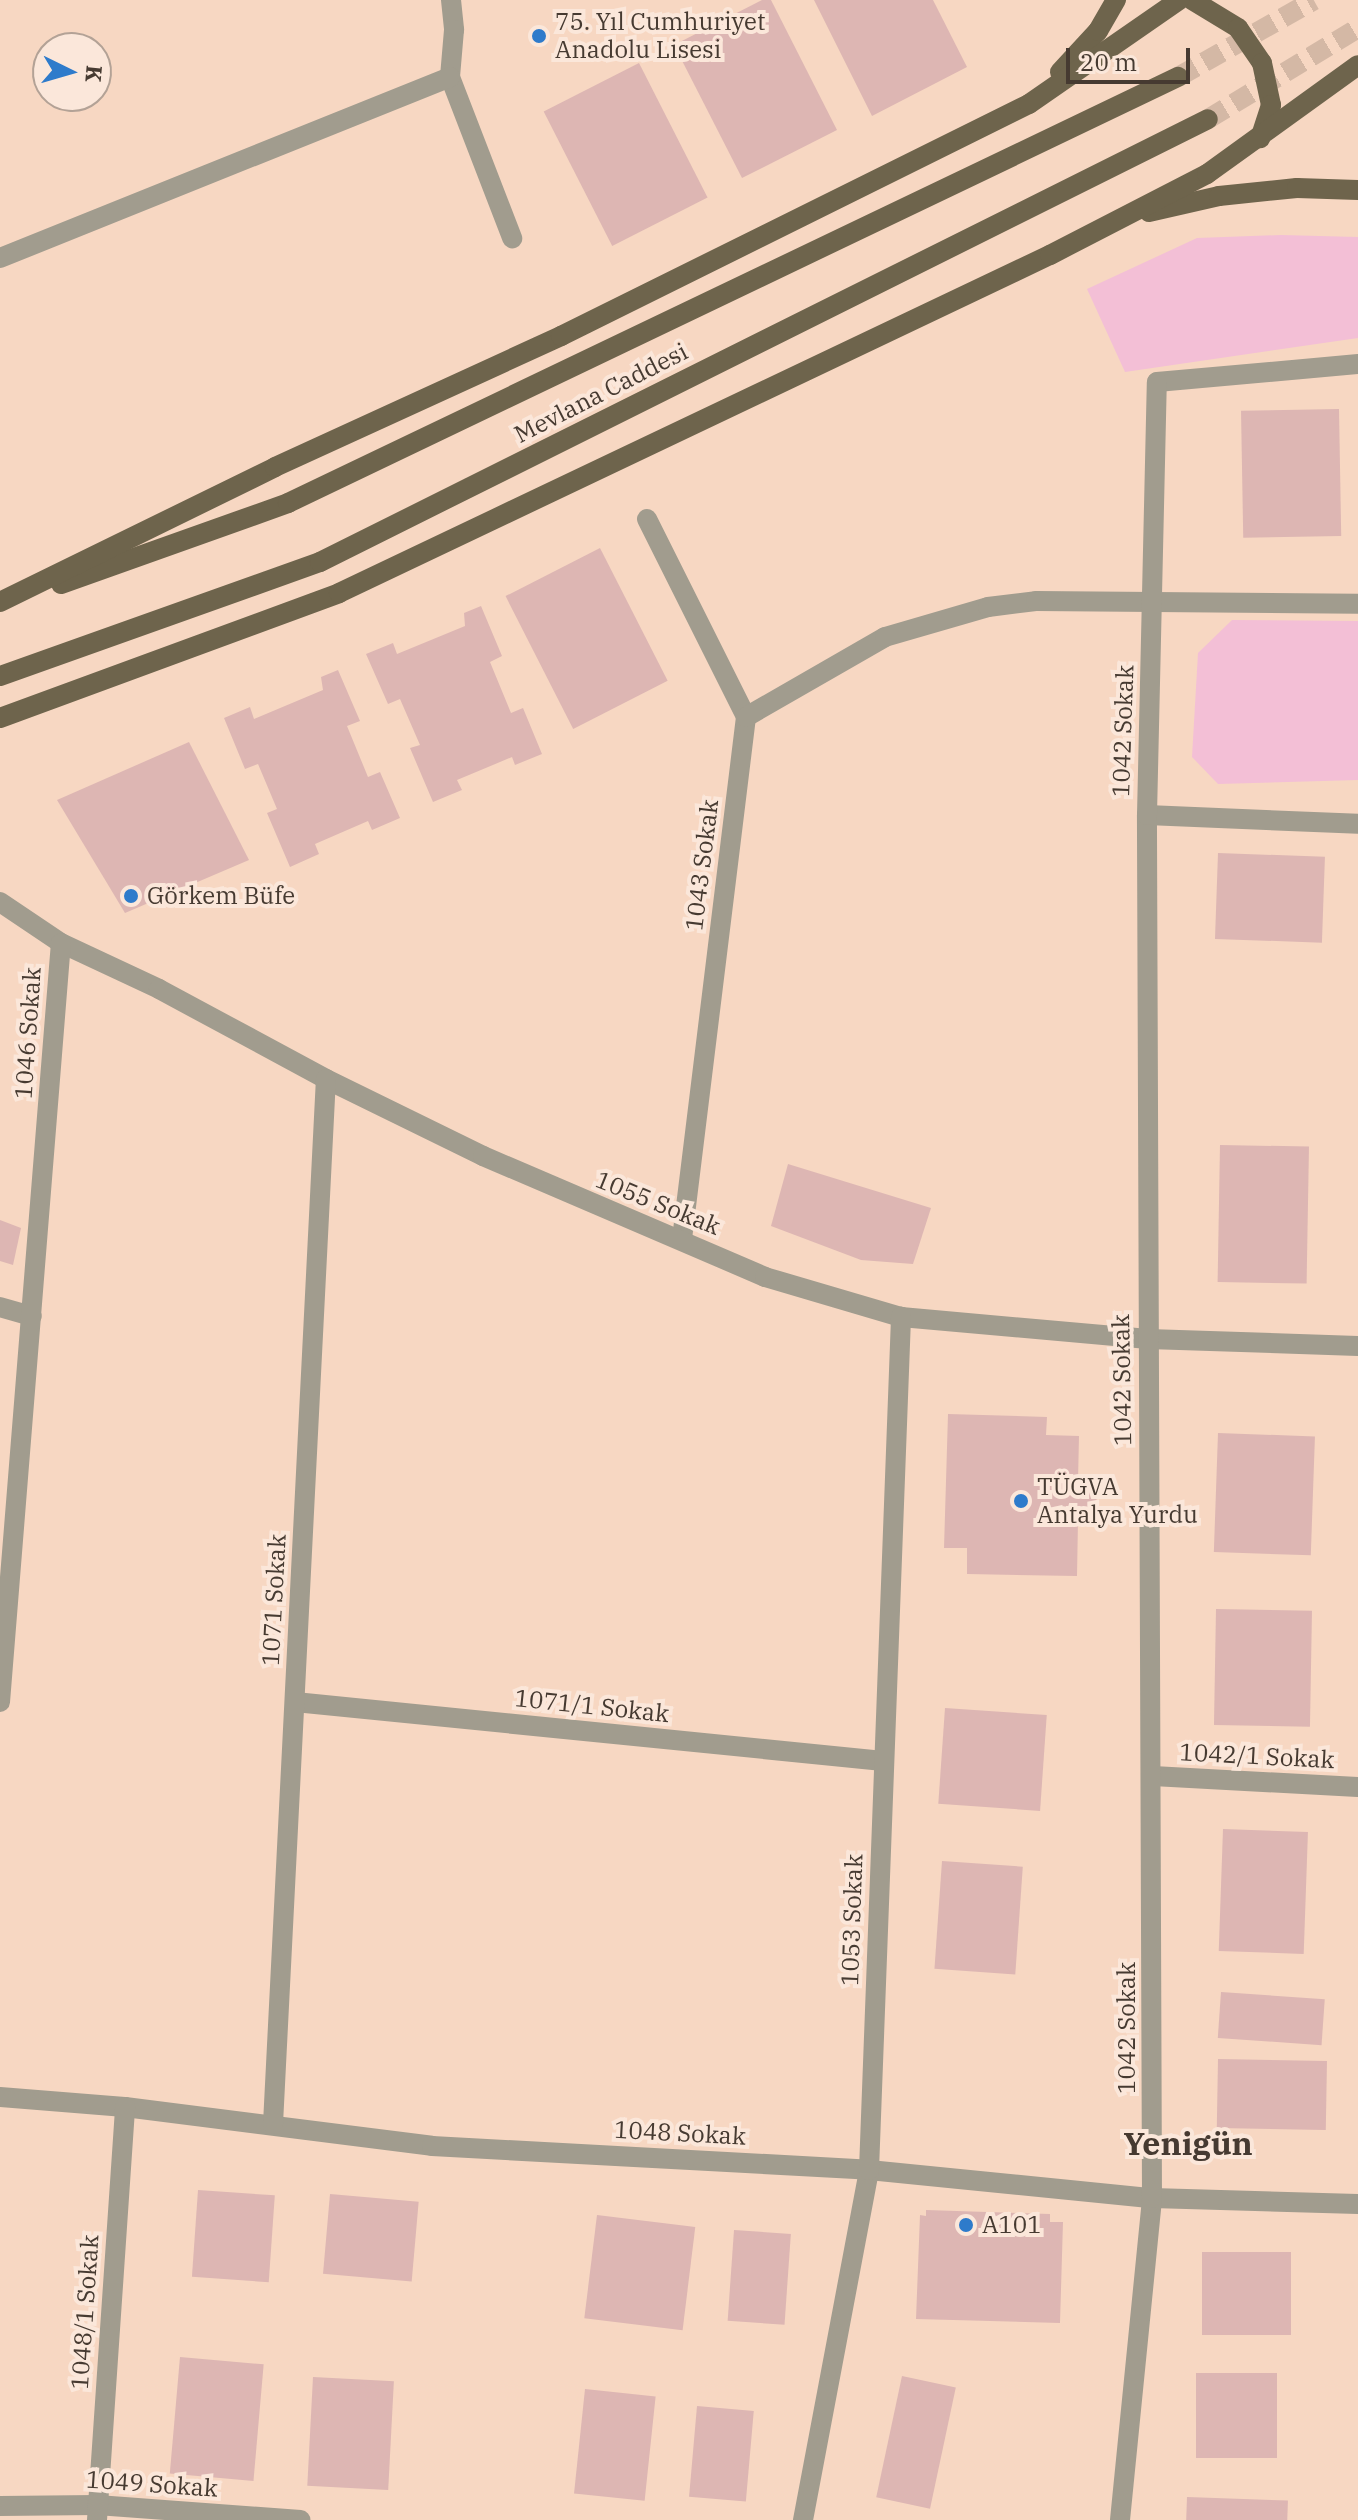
<!DOCTYPE html>
<html>
<head>
<meta charset="utf-8">
<style>
  body { margin:0 }
  #map { position:relative; width:1358px; height:2520px; overflow:hidden; background:#f7d7c2; font-family:"IBM Plex Serif",serif }
  div>[style] { position:absolute }
  .green>* { inset:0; background:#f3bfd6 }
  .building>* { inset:0; background:#ddb6b3; transform-origin:0 0 }
  .primary-tunnel>* { height:20px; margin-top:-10px; transform-origin:0; background:repeating-linear-gradient(90deg,#d4b8a5 0 20px,transparent 0 30px) }
  .service>* { height:20px; margin:-10px; padding:0 10px; transform-origin:10px; border-radius:10px; background:#a19c8e }
  .minor>* { height:20px; margin:-10px; padding:0 10px; transform-origin:10px; border-radius:10px; background:#a19c8e }
  .primary>* { height:20px; margin:-10px; padding:0 10px; transform-origin:10px; border-radius:10px; background:#6e644c }
  .dots>* { width:22px; height:22px; translate:-50% -50%; box-sizing:border-box; border:4px solid #fbe7da; border-radius:50% }
  span { translate:-50% -50%; white-space:nowrap; text-align:center; line-height:1.15; -webkit-text-stroke:8px #fbe7da; paint-order:stroke }
  .poi-label { font-size:24px; color:#463a31 }
  .left { translate:0 -50%; text-align:left }
  .street-label { font-size:24px; color:#463a31 }
  .district-label { font-size:32px; color:#463a31; font-weight:700 }
  .north { position:absolute; left:32px; top:32px; width:80px; height:80px; box-sizing:border-box; background:#fbe7da; border:2px solid #b3a296; border-radius:50%; rotate:95deg; font-size:22px; font-weight:700; line-height:32px; text-align:center; color:#463a31 }
  .north::after { content:''; display:block; margin:auto; width:28px; height:36px; background:#2e7bcb; clip-path:polygon(50% 0,100% 100%,50% 72%,0 100%) }
  .scale { position:absolute; left:1066px; top:48px; width:124px; height:36px; box-sizing:border-box; border:4px solid #463a31; border-top:0; padding-left:10px; font-size:24px; line-height:28px; white-space:nowrap; color:#463a31; -webkit-text-stroke:6px #fbe7da; paint-order:stroke }
</style>
</head>
<body>
<div id="map">
  <div class="green">
    <i style="clip-path:polygon(1281px 235px,1358px 237px,1358px 338px,1125px 372px,1087px 289px,1197px 238px)"></i>
    <i style="clip-path:polygon(1232px 620px,1358px 621px,1358px 780px,1218px 784px,1192px 757px,1198px 653px)"></i>
  </div>
  <div class="building">
    <i style="clip-path:polygon(762px 0,771px 0,837px 130px,742px 178px,674px 45px)"></i>
    <i style="clip-path:polygon(814px 0,933px 0,967px 67px,872px 116px)"></i>
    <i style="left:639px;top:63px;width:151px;height:107px;rotate:63deg"></i>
    <i style="left:1339px;top:409px;width:127px;height:98px;rotate:89deg"></i>
    <i style="left:600px;top:548px;width:149px;height:106px;rotate:63deg"></i>
    <i style="clip-path:polygon(481px 606px,502px 656px,490px 662px,511px 713px,523px 708px,542px 754px,515px 765px,512px 757px,457px 780px,462px 790px,433px 802px,410px 748px,420px 745px,400px 699px,388px 704px,366px 654px,393px 643px,397px 654px,465px 626px,464px 613px)"></i>
    <i style="clip-path:polygon(338px 670px,360px 721px,347px 726px,368px 777px,380px 772px,400px 818px,372px 830px,368px 821px,315px 844px,319px 854px,290px 867px,267px 813px,277px 809px,258px 764px,245px 769px,224px 718px,250px 707px,254px 719px,323px 690px,321px 677px)"></i>
    <i style="clip-path:polygon(189px 742px,249px 860px,125px 913px,57px 800px)"></i>
    <i style="left:1218px;top:853px;width:107px;height:86px;rotate:2deg"></i>
    <i style="left:1220px;top:1145px;width:89px;height:137px;rotate:1deg"></i>
    <i style="clip-path:polygon(788px 1164px,931px 1208px,913px 1264px,861px 1260px,771px 1226px)"></i>
    <i style="clip-path:polygon(0 1220px,21px 1228px,13px 1265px,0 1261px)"></i>
    <i style="clip-path:polygon(948px 1414px,1047px 1417px,1046px 1435px,1079px 1436px,1078px 1481px,1097px 1482px,1096px 1520px,1078px 1521px,1077px 1576px,967px 1574px,967px 1548px,944px 1548px)"></i>
    <i style="left:1218px;top:1433px;width:97px;height:119px;rotate:2deg"></i>
    <i style="left:1216px;top:1609px;width:96px;height:116px;rotate:1deg"></i>
    <i style="left:945px;top:1708px;width:102px;height:96px;rotate:4deg"></i>
    <i style="left:1223px;top:1829px;width:85px;height:122px;rotate:2deg"></i>
    <i style="left:942px;top:1861px;width:81px;height:108px;rotate:4deg"></i>
    <i style="left:1221px;top:1992px;width:104px;height:46px;rotate:4deg"></i>
    <i style="left:1218px;top:2059px;width:109px;height:69px;rotate:1deg"></i>
    <i style="left:198px;top:2190px;width:77px;height:87px;rotate:4deg"></i>
    <i style="left:330px;top:2194px;width:89px;height:80px;rotate:5deg"></i>
    <i style="clip-path:polygon(926px 2210px,1050px 2214px,1050px 2222px,1063px 2222px,1060px 2323px,916px 2319px,920px 2215px,926px 2216px)"></i>
    <i style="left:597px;top:2215px;width:99px;height:104px;rotate:7deg"></i>
    <i style="left:734px;top:2230px;width:57px;height:91px;rotate:4deg"></i>
    <i style="left:1202px;top:2252px;width:89px;height:83px"></i>
    <i style="left:180px;top:2357px;width:84px;height:117px;rotate:5deg"></i>
    <i style="left:1196px;top:2373px;width:81px;height:85px"></i>
    <i style="left:902px;top:2376px;width:55px;height:124px;rotate:12deg"></i>
    <i style="left:313px;top:2377px;width:81px;height:109px;rotate:3deg"></i>
    <i style="left:585px;top:2389px;width:71px;height:105px;rotate:6deg"></i>
    <i style="left:697px;top:2406px;width:57px;height:91px;rotate:5deg"></i>
    <i style="left:1187px;top:2497px;width:101px;height:23px;rotate:2deg"></i>
  </div>
  <div class="primary-tunnel">
    <i style="left:1178px;top:77px;width:156px;rotate:-29.5deg"></i>
    <i style="left:1208px;top:119px;width:175px;rotate:-31.2deg"></i>
  </div>
  <div class="service">
    <i style="left:1157px;top:382px;width:202px;rotate:-5.1deg"></i>
  </div>
  <div class="minor">
    <i style="left:451px;top:0;width:30px;rotate:84deg"></i>
    <i style="left:454px;top:30px;width:47px;rotate:94.9deg"></i>
    <i style="left:450px;top:77px;width:173px;rotate:68.9deg"></i>
    <i style="left:0;top:258px;width:485px;rotate:-21.9deg"></i>
    <i style="left:647px;top:519px;width:221px;rotate:63.4deg"></i>
    <i style="left:746px;top:717px;width:526px;rotate:96.99deg"></i>
    <i style="left:746px;top:717px;width:160px;rotate:-29.9deg"></i>
    <i style="left:885px;top:637px;width:107px;rotate:-16.2deg"></i>
    <i style="left:988px;top:607px;width:48px;rotate:-7.1deg"></i>
    <i style="left:1036px;top:601px;width:322px;rotate:0.5deg"></i>
    <i style="left:1147px;top:815px;width:211px;rotate:2.4deg"></i>
    <i style="left:0;top:902px;width:73px;rotate:33.9deg"></i>
    <i style="left:61px;top:943px;width:108px;rotate:25.1deg"></i>
    <i style="left:159px;top:989px;width:190px;rotate:28.3deg"></i>
    <i style="left:326px;top:1079px;width:175px;rotate:26.1deg"></i>
    <i style="left:483px;top:1156px;width:307px;rotate:23.2deg"></i>
    <i style="left:765px;top:1277px;width:142px;rotate:16.4deg"></i>
    <i style="left:901px;top:1317px;width:248px;rotate:5.1deg"></i>
    <i style="left:1148px;top:1339px;width:210px;rotate:1.9deg"></i>
    <i style="left:0;top:1307px;width:33px;rotate:16deg"></i>
    <i style="left:0;top:1702px;width:761px;rotate:-85.41deg"></i>
    <i style="left:295px;top:1702px;width:591px;rotate:5.73deg"></i>
    <i style="left:1153px;top:1776px;width:205px;rotate:3.1deg"></i>
    <i style="left:0;top:2097px;width:125px;rotate:4.6deg"></i>
    <i style="left:125px;top:2107px;width:309px;rotate:7.2deg"></i>
    <i style="left:432px;top:2146px;width:438px;rotate:3.1deg"></i>
    <i style="left:869px;top:2170px;width:284px;rotate:5.7deg"></i>
    <i style="left:1152px;top:2198px;width:206px;rotate:1.7deg"></i>
    <i style="left:273px;top:2124px;width:1046px;rotate:-87.1deg"></i>
    <i style="left:0;top:2506px;width:97px;rotate:-0.6deg"></i>
    <i style="left:97px;top:2505px;width:204px;rotate:4.2deg"></i>
    <i style="left:97px;top:2520px;width:414px;rotate:-86.1deg"></i>
    <i style="left:803px;top:2520px;width:356px;rotate:-79.3deg"></i>
    <i style="left:869px;top:2170px;width:854px;rotate:-87.85deg"></i>
    <i style="left:1120px;top:2520px;width:324px;rotate:-84.3deg"></i>
    <i style="left:1152px;top:2198px;width:1383px;rotate:-90.21deg"></i>
    <i style="left:1147px;top:815px;width:433px;rotate:-88.7deg"></i>
  </div>
  <div class="primary">
    <i style="left:1192px;top:0;width:54px;rotate:31.3deg"></i>
    <i style="left:1238px;top:28px;width:42px;rotate:55.6deg"></i>
    <i style="left:1262px;top:63px;width:43px;rotate:77.9deg"></i>
    <i style="left:1271px;top:105px;width:35px;rotate:108deg"></i>
    <i style="left:1060px;top:72px;width:56px;rotate:-47.2deg"></i>
    <i style="left:1098px;top:31px;width:36px;rotate:-60deg"></i>
    <i style="left:1149px;top:212px;width:72px;rotate:-12.9deg"></i>
    <i style="left:1219px;top:196px;width:78px;rotate:-5.9deg"></i>
    <i style="left:1297px;top:188px;width:61px;rotate:1.9deg"></i>
    <i style="left:61px;top:584px;width:241px;rotate:-19.6deg"></i>
    <i style="left:288px;top:503px;width:987px;rotate:-25.58deg"></i>
    <i style="left:0;top:602px;width:306px;rotate:-26.1deg"></i>
    <i style="left:275px;top:467px;width:315px;rotate:-24.6deg"></i>
    <i style="left:561px;top:336px;width:522px;rotate:-26.37deg"></i>
    <i style="left:1029px;top:104px;width:183px;rotate:-34.7deg"></i>
    <i style="left:0;top:676px;width:340px;rotate:-19.6deg"></i>
    <i style="left:320px;top:562px;width:992px;rotate:-26.51deg"></i>
    <i style="left:0;top:718px;width:361px;rotate:-20.2deg"></i>
    <i style="left:339px;top:593px;width:787px;rotate:-25.43deg"></i>
    <i style="left:1050px;top:255px;width:177px;rotate:-27.3deg"></i>
    <i style="left:1207px;top:174px;width:186px;rotate:-35.8deg"></i>
  </div>
  <div class="dots">
    <i style="left:539px;top:36px;background:#2e7bcb"></i>
    <i style="left:131px;top:896px;background:#2e7bcb"></i>
    <i style="left:1021px;top:1501px;background:#2e7bcb"></i>
    <i style="left:966px;top:2225px;background:#2e7bcb"></i>
  </div>
  <div class="poi-label">
    <span class="left" style="left:555px;top:36px">75. Yıl Cumhuriyet<br>Anadolu Lisesi</span>
    <span class="left" style="left:147px;top:896px">Görkem Büfe</span>
    <span class="left" style="left:1037px;top:1501px">TÜGVA<br>Antalya Yurdu</span>
    <span class="left" style="left:982px;top:2225px">A101</span>
  </div>
  <div class="street-label">
    <span style="left:601px;top:393px;rotate:-27deg">Mevlana Caddesi</span>
    <span style="left:1123px;top:731px;rotate:-88deg">1042 Sokak</span>
    <span style="left:702px;top:865px;rotate:-83deg">1043 Sokak</span>
    <span style="left:28px;top:1033px;rotate:-86deg">1046 Sokak</span>
    <span style="left:658px;top:1203px;rotate:22deg">1055 Sokak</span>
    <span style="left:1122px;top:1380px;rotate:-91deg">1042 Sokak</span>
    <span style="left:274px;top:1600px;rotate:-87deg">1071 Sokak</span>
    <span style="left:592px;top:1706px;rotate:6deg">1071/1 Sokak</span>
    <span style="left:1257px;top:1756px;rotate:3deg">1042/1 Sokak</span>
    <span style="left:852px;top:1920px;rotate:-88deg">1053 Sokak</span>
    <span style="left:1127px;top:2028px;rotate:-90deg">1042 Sokak</span>
    <span style="left:680px;top:2133px;rotate:3deg">1048 Sokak</span>
    <span style="left:85px;top:2312px;rotate:-86deg">1048/1 Sokak</span>
    <span style="left:152px;top:2484px;rotate:4deg">1049 Sokak</span>
  </div>
  <div class="district-label">
    <span style="left:1188px;top:2143px">Yenigün</span>
  </div>
  <div class="north">K</div>
  <div class="scale">20 m</div>
</div>
</body>
</html>
